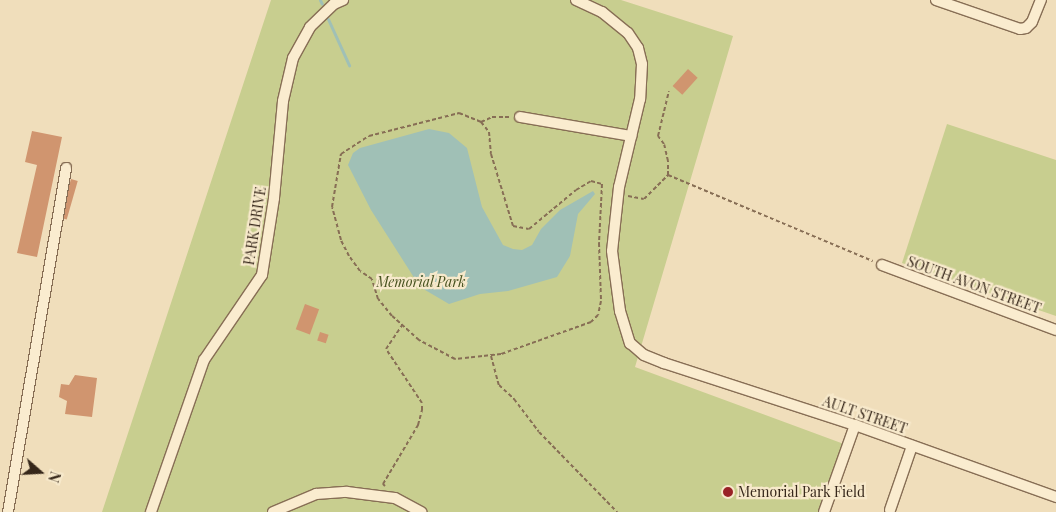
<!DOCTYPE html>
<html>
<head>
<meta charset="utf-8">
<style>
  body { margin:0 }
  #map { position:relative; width:1056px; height:512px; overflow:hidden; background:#f0debb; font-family:"Playfair Display",serif }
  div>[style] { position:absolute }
  .green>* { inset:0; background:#c8ce8f }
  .water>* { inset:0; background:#a0c0b6 }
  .stream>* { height:3px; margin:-1.5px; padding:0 1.5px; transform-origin:1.5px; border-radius:1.5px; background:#a0c0b6 }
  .building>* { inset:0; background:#d0956f; transform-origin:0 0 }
  .path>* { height:2px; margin-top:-1px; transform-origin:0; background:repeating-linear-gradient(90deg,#876e55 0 4px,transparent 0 6.5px) }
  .roads { filter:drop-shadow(1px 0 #876e55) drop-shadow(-1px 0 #876e55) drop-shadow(0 1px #876e55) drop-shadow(0 -1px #876e55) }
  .minor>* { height:10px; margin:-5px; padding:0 5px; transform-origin:5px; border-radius:5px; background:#faeccf }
  .dots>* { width:14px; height:14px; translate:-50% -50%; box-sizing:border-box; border:2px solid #f7e9cb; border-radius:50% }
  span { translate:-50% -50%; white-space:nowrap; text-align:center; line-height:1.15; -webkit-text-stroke:4.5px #f7e9cb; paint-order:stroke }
  .street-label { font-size:14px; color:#36271a }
  .park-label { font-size:14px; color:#485320; font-style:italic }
  .poi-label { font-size:14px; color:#36271a }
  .left { translate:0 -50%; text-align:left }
  .north { position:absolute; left:15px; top:447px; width:50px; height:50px; -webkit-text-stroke:4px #f7e9cb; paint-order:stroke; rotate:109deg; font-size:14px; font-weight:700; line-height:20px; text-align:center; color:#36271a }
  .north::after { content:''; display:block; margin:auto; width:18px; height:22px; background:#36271a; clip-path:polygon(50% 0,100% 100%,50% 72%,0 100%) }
</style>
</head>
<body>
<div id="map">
  <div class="green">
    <i style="clip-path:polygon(271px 0,621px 0,733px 36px,635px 367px,852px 447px,829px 512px,102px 512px)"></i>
    <i style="clip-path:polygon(947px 124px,1056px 160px,1056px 316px,902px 263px)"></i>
  </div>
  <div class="water">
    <i style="clip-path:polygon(429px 129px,449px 133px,467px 148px,482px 207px,503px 245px,513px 249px,522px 250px,532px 245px,541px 229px,560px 210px,593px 191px,595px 194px,578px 214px,570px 256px,557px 277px,508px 291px,480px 294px,449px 304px,420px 287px,371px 210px,348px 165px,353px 153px,360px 148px)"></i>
  </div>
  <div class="stream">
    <i style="left:320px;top:0;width:4px;rotate:63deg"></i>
    <i style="left:328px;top:19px;width:51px;rotate:65.5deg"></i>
  </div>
  <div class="building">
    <i style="left:688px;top:69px;width:13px;height:23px;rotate:42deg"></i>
    <i style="clip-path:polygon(32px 131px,62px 137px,37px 257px,17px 253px,37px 165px,25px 162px)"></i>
    <i style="left:71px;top:179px;width:7px;height:40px;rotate:16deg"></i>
    <i style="left:305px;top:304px;width:15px;height:27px;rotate:20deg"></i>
    <i style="left:320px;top:332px;width:9px;height:9px;rotate:18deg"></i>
    <i style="clip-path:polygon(75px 375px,97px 378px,92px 417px,65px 414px,67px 401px,59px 397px,61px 384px,69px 385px)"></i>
  </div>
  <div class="path">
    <i style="left:459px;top:113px;width:24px;rotate:22deg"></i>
    <i style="left:481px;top:122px;width:13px;rotate:51deg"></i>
    <i style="left:489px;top:132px;width:22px;rotate:85deg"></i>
    <i style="left:491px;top:154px;width:75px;rotate:73deg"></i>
    <i style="left:513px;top:226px;width:16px;rotate:11deg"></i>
    <i style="left:529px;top:229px;width:61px;rotate:-39.7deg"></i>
    <i style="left:576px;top:190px;width:17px;rotate:-31deg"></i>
    <i style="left:591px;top:181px;width:11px;rotate:15deg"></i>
    <i style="left:602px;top:184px;width:59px;rotate:92.9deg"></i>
    <i style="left:599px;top:243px;width:58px;rotate:88deg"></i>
    <i style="left:601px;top:301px;width:14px;rotate:102deg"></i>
    <i style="left:598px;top:315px;width:10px;rotate:135deg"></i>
    <i style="left:591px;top:322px;width:96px;rotate:160.4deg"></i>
    <i style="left:501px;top:354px;width:46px;rotate:173.8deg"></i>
    <i style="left:455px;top:359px;width:41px;rotate:-152.2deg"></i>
    <i style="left:419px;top:340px;width:36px;rotate:-138deg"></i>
    <i style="left:392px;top:316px;width:22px;rotate:-129deg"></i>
    <i style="left:378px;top:299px;width:21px;rotate:-107deg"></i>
    <i style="left:372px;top:279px;width:14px;rotate:-146deg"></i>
    <i style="left:360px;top:271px;width:19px;rotate:-126deg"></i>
    <i style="left:349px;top:256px;width:18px;rotate:-117deg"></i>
    <i style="left:341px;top:240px;width:34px;rotate:-105deg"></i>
    <i style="left:332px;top:207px;width:54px;rotate:-80.4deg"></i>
    <i style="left:341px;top:154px;width:33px;rotate:-33deg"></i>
    <i style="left:369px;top:136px;width:93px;rotate:-14.3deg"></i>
    <i style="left:481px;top:122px;width:12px;rotate:-24deg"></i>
    <i style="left:492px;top:117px;width:18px"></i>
    <i style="left:668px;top:175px;width:222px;rotate:22.8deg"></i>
    <i style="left:628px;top:196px;width:16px;rotate:11deg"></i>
    <i style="left:644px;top:199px;width:34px;rotate:-45deg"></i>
    <i style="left:668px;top:175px;width:14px;rotate:-90deg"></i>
    <i style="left:668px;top:161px;width:17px;rotate:-103deg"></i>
    <i style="left:664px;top:144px;width:10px;rotate:-127deg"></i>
    <i style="left:658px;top:136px;width:46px;rotate:-76.3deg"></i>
    <i style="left:491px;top:356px;width:30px;rotate:75deg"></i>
    <i style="left:499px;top:385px;width:21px;rotate:43deg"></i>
    <i style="left:514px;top:399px;width:41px;rotate:52.9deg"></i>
    <i style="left:539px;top:432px;width:112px;rotate:45.7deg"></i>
    <i style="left:385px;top:486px;width:3px;rotate:-135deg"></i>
    <i style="left:383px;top:484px;width:69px;rotate:-59.3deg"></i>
    <i style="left:418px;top:425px;width:16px;rotate:-75deg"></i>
    <i style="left:422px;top:410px;width:7px;rotate:-90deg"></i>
    <i style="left:422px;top:403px;width:65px;rotate:-123.7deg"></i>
    <i style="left:386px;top:349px;width:29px;rotate:-56deg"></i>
  </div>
  <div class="roads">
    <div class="minor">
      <i style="left:576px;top:0;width:29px;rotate:25deg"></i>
      <i style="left:602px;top:12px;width:33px;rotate:39deg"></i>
      <i style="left:628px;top:33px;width:18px;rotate:56deg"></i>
      <i style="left:638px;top:48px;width:16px;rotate:76deg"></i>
      <i style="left:642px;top:64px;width:35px;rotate:93deg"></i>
      <i style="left:640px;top:99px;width:90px;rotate:103.4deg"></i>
      <i style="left:619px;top:187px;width:64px;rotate:96.2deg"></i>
      <i style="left:612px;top:251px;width:61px;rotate:82.4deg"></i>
      <i style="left:620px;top:311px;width:34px;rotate:73deg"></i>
      <i style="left:630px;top:343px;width:18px;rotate:41deg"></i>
      <i style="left:644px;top:355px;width:22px;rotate:22deg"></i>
      <i style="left:664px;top:363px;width:201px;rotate:18deg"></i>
      <i style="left:855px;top:425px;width:214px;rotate:19.7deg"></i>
      <i style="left:936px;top:0;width:89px;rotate:19deg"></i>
      <i style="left:1020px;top:29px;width:6px;rotate:-9deg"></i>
      <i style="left:1026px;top:28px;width:8px;rotate:-45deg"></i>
      <i style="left:1032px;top:22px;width:24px;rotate:-68deg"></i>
      <i style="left:520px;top:117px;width:113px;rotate:9.7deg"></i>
      <i style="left:882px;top:265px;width:186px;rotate:20.5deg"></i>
      <i style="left:890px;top:510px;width:68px;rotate:-71deg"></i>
      <i style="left:8px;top:512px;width:349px;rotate:-80.4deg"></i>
      <i style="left:151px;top:512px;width:161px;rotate:-70.8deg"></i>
      <i style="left:204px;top:360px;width:103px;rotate:-55.7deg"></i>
      <i style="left:262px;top:275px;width:78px;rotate:-81.1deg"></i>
      <i style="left:274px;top:198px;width:97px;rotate:-84.7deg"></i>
      <i style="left:283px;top:101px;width:44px;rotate:-76.9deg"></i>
      <i style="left:293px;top:58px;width:35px;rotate:-61deg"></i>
      <i style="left:310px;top:27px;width:33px;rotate:-44deg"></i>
      <i style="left:334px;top:4px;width:10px;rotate:-24deg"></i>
      <i style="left:273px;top:512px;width:47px;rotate:-22.7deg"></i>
      <i style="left:316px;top:494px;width:31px;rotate:-4deg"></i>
      <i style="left:347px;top:492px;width:48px;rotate:7.1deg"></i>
      <i style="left:395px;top:498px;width:30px;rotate:28deg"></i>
      <i style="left:824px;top:512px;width:92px;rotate:-70.4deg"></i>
    </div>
  </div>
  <div class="dots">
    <i style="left:728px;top:492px;background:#992226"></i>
  </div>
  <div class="street-label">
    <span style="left:255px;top:226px;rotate:-81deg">PARK DRIVE</span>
    <span style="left:974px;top:285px;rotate:20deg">SOUTH AVON STREET</span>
    <span style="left:865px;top:415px;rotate:19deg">AULT STREET</span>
  </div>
  <div class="park-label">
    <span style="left:421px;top:282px">Memorial Park</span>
  </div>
  <div class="poi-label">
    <span class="left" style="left:738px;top:492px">Memorial Park Field</span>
  </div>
  <div class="north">N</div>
</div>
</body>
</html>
